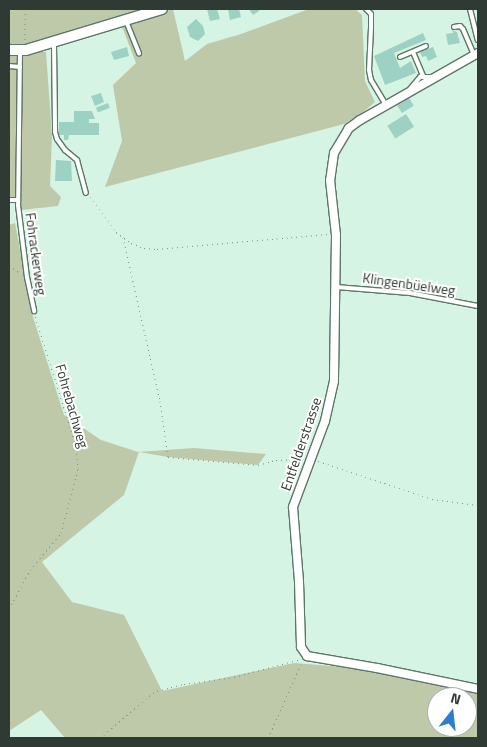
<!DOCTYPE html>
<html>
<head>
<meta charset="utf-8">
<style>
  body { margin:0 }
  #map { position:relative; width:487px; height:747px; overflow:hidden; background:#d6f4e3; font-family:"Titillium Web",sans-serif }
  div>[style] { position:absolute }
  .green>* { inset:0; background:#bec9aa }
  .building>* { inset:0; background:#9cd1c4; transform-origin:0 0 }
  .path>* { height:1px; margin-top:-0.5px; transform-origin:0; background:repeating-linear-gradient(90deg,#7b9084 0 1px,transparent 0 5px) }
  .roads { filter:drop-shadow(1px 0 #5b7667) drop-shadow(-1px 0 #5b7667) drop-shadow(0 1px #5b7667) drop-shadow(0 -1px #5b7667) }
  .lane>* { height:4px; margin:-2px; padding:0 2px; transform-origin:2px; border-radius:2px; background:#fff }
  .street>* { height:8px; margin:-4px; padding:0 4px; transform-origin:4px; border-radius:4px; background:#fff }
  .secondary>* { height:10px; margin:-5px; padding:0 5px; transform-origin:5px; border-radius:5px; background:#fff }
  span { translate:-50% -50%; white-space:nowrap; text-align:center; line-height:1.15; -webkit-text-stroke:4px #fff; paint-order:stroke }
  .street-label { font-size:14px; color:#2e3a33 }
  .frame { position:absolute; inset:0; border:10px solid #2e3a33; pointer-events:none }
  .north { position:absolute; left:427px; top:687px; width:50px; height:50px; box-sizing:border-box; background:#fff; border:1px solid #abb0ad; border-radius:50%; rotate:16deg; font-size:14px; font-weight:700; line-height:20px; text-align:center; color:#2e3a33 }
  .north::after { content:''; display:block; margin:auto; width:18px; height:22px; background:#2a7ecd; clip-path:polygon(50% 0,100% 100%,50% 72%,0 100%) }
</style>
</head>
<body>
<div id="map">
  <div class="green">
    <i style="clip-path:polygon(9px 9px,148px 9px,44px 41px,17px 46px,9px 46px)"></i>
    <i style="clip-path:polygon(173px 9px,185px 61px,207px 44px,241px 34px,309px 9px,355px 9px,362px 15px,365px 81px,375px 102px,362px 113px,344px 124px,105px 187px,122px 141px,113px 85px,136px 63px,121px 24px)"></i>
    <i style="clip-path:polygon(9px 52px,46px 52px,52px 136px,50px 186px,61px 197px,58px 206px,21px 210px,15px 197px,9px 197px)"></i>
    <i style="clip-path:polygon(evenodd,15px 223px,33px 317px,64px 415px,101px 440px,138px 452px,194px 448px,266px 454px,258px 465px,168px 457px,139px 452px,124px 495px,42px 562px,72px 602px,124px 615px,162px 691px,294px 663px,368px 669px,478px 694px,478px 738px,65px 738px,41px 710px,9px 731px,9px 225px,15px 223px,437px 697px,467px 697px,467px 727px,437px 727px,437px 697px)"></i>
  </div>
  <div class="building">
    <i style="clip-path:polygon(207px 9px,217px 9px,220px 19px,210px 21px)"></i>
    <i style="clip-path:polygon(228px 9px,239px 9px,241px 17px,230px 20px)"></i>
    <i style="clip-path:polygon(249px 9px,259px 9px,259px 11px,253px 15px)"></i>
    <i style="clip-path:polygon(196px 19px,203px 26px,205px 34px,198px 41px,190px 37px,187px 27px)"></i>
    <i style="clip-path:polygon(452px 30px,457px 32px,460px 43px,448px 45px,446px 34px,453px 33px)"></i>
    <i style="clip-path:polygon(423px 33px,426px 40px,394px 53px,400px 68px,411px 61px,416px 73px,385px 85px,374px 56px)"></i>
    <i style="clip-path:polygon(127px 47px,129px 56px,114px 60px,111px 52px)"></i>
    <i style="clip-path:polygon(433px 47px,437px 57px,428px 61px,426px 56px,422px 57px,420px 52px)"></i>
    <i style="clip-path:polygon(101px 93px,104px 102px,95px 106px,91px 96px)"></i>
    <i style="left:409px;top:98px;width:9px;height:14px;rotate:58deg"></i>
    <i style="left:108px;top:103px;width:5px;height:13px;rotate:68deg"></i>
    <i style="clip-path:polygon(74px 111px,92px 111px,95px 119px,89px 119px,89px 123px,99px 123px,99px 135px,69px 135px,68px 140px,64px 140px,64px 135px,59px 135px,59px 122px,74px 122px)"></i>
    <i style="left:406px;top:114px;width:15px;height:22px;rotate:58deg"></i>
    <i style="clip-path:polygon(56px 160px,71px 161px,72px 181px,55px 181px)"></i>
  </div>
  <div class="path">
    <i style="left:25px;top:9px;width:31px;rotate:90deg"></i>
    <i style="left:90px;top:197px;width:44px;rotate:53.4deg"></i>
    <i style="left:116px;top:232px;width:19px;rotate:36deg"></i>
    <i style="left:131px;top:243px;width:14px;rotate:21deg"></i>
    <i style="left:144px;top:248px;width:13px;rotate:4deg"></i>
    <i style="left:157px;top:249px;width:172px;rotate:-5deg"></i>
    <i style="left:123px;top:237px;width:168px;rotate:77.3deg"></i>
    <i style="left:160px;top:401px;width:57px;rotate:81.9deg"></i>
    <i style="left:168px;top:457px;width:90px;rotate:5.1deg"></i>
    <i style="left:258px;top:465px;width:19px;rotate:-16deg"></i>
    <i style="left:276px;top:460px;width:26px;rotate:-2deg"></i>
    <i style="left:9px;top:265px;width:14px;rotate:36deg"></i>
    <i style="left:318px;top:461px;width:120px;rotate:18.4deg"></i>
    <i style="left:432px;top:499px;width:46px;rotate:7.4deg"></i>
    <i style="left:9px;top:609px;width:44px;rotate:-61.7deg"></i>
    <i style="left:30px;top:570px;width:48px;rotate:-50deg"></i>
    <i style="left:61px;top:533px;width:66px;rotate:-75.1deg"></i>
    <i style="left:78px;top:469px;width:23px;rotate:-95deg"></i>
    <i style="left:76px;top:446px;width:136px;rotate:-107.5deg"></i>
    <i style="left:100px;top:738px;width:65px;rotate:-40.6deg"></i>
    <i style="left:149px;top:696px;width:9px;rotate:-32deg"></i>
    <i style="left:157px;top:691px;width:28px;rotate:-15deg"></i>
    <i style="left:184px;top:684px;width:50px;rotate:-8deg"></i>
    <i style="left:234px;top:677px;width:69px;rotate:-15deg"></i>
    <i style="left:268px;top:738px;width:83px;rotate:-65.9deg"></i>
  </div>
  <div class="roads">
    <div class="lane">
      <i style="left:366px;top:9px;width:7px;rotate:45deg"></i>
      <i style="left:371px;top:14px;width:14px;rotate:90deg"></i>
      <i style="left:371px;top:28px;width:42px;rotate:92.7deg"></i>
      <i style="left:369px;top:70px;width:10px;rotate:79deg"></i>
      <i style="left:371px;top:80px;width:29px;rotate:59deg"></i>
      <i style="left:470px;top:9px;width:32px;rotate:76deg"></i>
      <i style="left:126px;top:21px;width:35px;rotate:68deg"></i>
      <i style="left:454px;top:27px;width:6px;rotate:-9deg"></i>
      <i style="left:460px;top:26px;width:4px;rotate:45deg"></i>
      <i style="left:463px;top:29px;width:28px;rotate:67deg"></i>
      <i style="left:54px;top:44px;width:88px;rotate:89.3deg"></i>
      <i style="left:55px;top:132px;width:7px;rotate:74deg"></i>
      <i style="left:57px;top:139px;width:14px;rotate:54deg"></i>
      <i style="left:65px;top:150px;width:16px;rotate:40deg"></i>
      <i style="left:77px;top:160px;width:34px;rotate:75deg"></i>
      <i style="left:20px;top:51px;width:154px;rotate:90.7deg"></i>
      <i style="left:18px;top:205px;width:73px;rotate:82.9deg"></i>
      <i style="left:27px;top:277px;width:35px;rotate:78deg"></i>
      <i style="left:413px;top:52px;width:26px;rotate:67deg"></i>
      <i style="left:400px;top:57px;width:28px;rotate:-23deg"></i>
      <i style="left:9px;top:66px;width:11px;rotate:5deg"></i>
      <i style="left:410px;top:89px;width:16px;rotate:-50deg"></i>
      <i style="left:420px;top:77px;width:12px"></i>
      <i style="left:9px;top:200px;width:9px"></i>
      <i style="left:336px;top:287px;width:74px;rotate:4.6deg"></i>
      <i style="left:410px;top:293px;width:69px;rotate:10.8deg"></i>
    </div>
    <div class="street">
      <i style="left:478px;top:53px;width:136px;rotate:150.4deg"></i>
      <i style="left:360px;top:120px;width:14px;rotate:144deg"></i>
      <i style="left:349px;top:128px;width:29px;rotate:121deg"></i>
      <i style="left:334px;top:153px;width:27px;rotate:98deg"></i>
      <i style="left:330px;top:180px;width:55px;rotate:83.8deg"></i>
      <i style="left:336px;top:235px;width:146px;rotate:90.8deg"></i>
      <i style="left:334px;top:381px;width:41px;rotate:102.7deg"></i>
      <i style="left:325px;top:421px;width:92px;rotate:110.4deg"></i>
      <i style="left:293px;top:507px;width:75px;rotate:85.4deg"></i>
      <i style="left:299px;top:582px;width:65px;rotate:88.2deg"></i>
      <i style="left:301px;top:647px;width:11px;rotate:56deg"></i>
      <i style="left:307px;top:656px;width:71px;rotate:9.7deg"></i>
      <i style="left:377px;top:668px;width:103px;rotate:11.7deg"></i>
    </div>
    <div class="secondary">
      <i style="left:9px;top:50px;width:17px"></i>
      <i style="left:26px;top:50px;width:142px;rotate:-16.8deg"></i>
    </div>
  </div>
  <div class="street-label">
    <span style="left:36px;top:254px;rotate:82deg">Fohrackerweg</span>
    <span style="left:409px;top:284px;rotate:8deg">Klingenbüelweg</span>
    <span style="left:72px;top:406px;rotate:74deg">Fohrebachweg</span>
    <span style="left:301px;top:444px;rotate:-71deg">Entfelderstrasse</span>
  </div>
  <div class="frame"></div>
  <div class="north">N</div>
</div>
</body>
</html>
